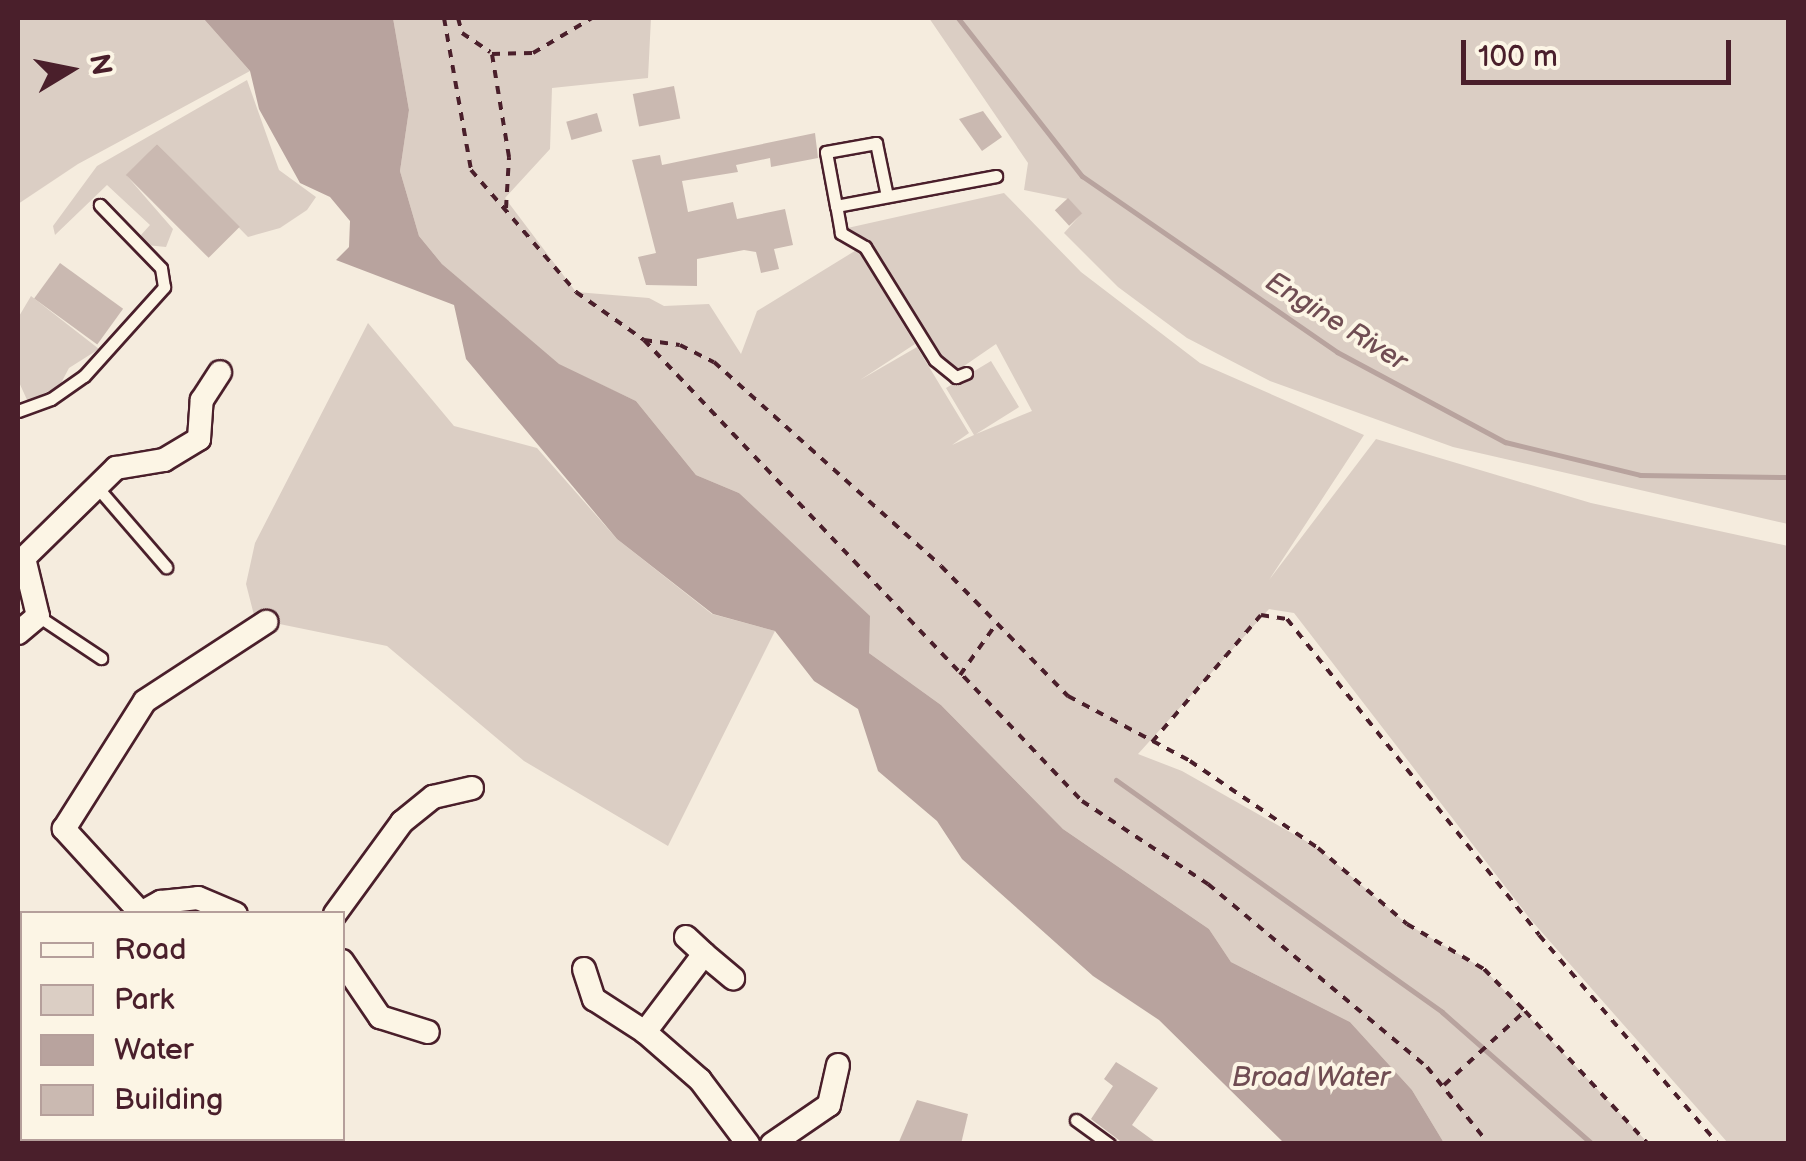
<!DOCTYPE html>
<html>
<head>
<meta charset="utf-8">
<style>
  body { margin:0 }
  #map { position:relative; width:1806px; height:1161px; overflow:hidden; background:#f5ecde; font-family:"Balsamiq Sans",sans-serif }
  div>[style] { position:absolute }
  .green>* { inset:0; background:#dbcec4 }
  .water>* { inset:0; background:#b8a39e }
  .stream>* { height:5px; margin:-2.5px; padding:0 2.5px; transform-origin:2.5px; border-radius:2.5px; background:#b8a39e }
  .building>* { inset:0; background:#cab9b1; transform-origin:0 0 }
  .path>* { height:4px; margin-top:-2px; transform-origin:0; background:repeating-linear-gradient(90deg,#4a1f2b 0 8px,transparent 0 16px) }
  .roads { filter:drop-shadow(2px 0 #4a1f2b) drop-shadow(-2px 0 #4a1f2b) drop-shadow(0 2px #4a1f2b) drop-shadow(0 -2px #4a1f2b) }
  .service>* { height:11px; margin:-5.5px; padding:0 5.5px; transform-origin:5.5px; border-radius:5.5px; background:#fcf5e5 }
  .minor>* { height:22px; margin:-11px; padding:0 11px; transform-origin:11px; border-radius:11px; background:#fcf5e5 }
  .primary>* { height:35px; margin:-17.5px; padding:0 17.5px; transform-origin:17.5px; border-radius:17.5px; background:#fcf5e5 }
  span { translate:-50% -50%; white-space:nowrap; text-align:center; line-height:1.15; -webkit-text-stroke:8px #fcf5e5; paint-order:stroke }
  .water-label { font-size:28px; color:#704d53; font-style:italic }
  .frame { position:absolute; inset:0; border:20px solid #4a1f2b; pointer-events:none }
  .legend { position:absolute; left:20px; top:911px; width:325px; height:230px; box-sizing:border-box; background:#fcf5e5; border:2px solid #b59f9b; margin:0; padding:12px 18px; list-style:none; font-size:30px; color:#4a1f2b }
  .legend li { display:flex; align-items:center; gap:20px; height:50px }
  .legend b { width:50px; border:2px solid #b59f9b }
  .north { position:absolute; left:20px; top:20px; width:100px; height:100px; -webkit-text-stroke:8px #fcf5e5; paint-order:stroke; rotate:80deg; font-size:28px; font-weight:700; line-height:40px; text-align:center; color:#4a1f2b }
  .north::after { content:''; display:block; margin:auto; width:35px; height:45px; background:#4a1f2b; clip-path:polygon(50% 0,100% 100%,50% 72%,0 100%) }
  .scale { position:absolute; left:1461px; top:40px; width:270px; height:45px; box-sizing:border-box; border:5px solid #4a1f2b; border-top:0; padding-left:12px; font-size:30px; line-height:35px; white-space:nowrap; color:#4a1f2b; -webkit-text-stroke:8px #fcf5e5; paint-order:stroke }
</style>
</head>
<body>
<div id="map">
  <div class="green">
    <i style="clip-path:polygon(18px 18px,203px 18px,250px 71px,78px 164px,18px 204px)"></i>
    <i style="clip-path:polygon(393px 18px,651px 18px,648px 78px,552px 88px,550px 149px,505px 198px,576px 292px,649px 298px,664px 306px,709px 304px,741px 354px,757px 311px,858px 249px,915px 344px,860px 380px,917px 347px,969px 433px,952px 445px,974px 435px,946px 388px,991px 361px,1019px 407px,976px 434px,1032px 411px,996px 344px,948px 377px,868px 239px,843px 229px,1004px 193px,1081px 272px,1200px 363px,1364px 435px,1269px 580px,1376px 439px,1591px 503px,1788px 546px,1788px 1143px,1728px 1143px,1531px 920px,1294px 613px,1269px 609px,1138px 754px,1182px 771px,1318px 848px,1407px 924px,1484px 969px,1648px 1143px,1444px 1143px,1412px 1090px,1350px 1022px,1231px 962px,1209px 929px,1063px 829px,941px 705px,869px 653px,739px 493px,696px 475px,636px 401px,559px 365px,442px 264px,419px 236px,400px 171px,409px 110px)"></i>
    <i style="clip-path:polygon(929px 18px,1788px 18px,1788px 524px,1453px 447px,1270px 381px,1187px 338px,1118px 287px,1064px 233px,1082px 213px,1068px 199px,1024px 190px,1028px 163px)"></i>
    <i style="clip-path:polygon(247px 80px,279px 170px,316px 197px,307px 210px,280px 228px,248px 237px,157px 144px,127px 176px,173px 229px,166px 247px,146px 245px,141px 235px,150px 225px,107px 185px,55px 235px,53px 226px,97px 166px)"></i>
    <i style="clip-path:polygon(31px 296px,99px 349px,69px 368px,60px 385px,28px 402px,18px 380px,18px 318px)"></i>
    <i style="clip-path:polygon(368px 323px,454px 426px,537px 448px,617px 539px,712px 614px,775px 631px,668px 846px,524px 761px,387px 646px,255px 619px,246px 584px,255px 543px)"></i>
  </div>
  <div class="water">
    <i style="clip-path:polygon(203px 18px,393px 18px,409px 110px,400px 171px,419px 236px,442px 264px,559px 364px,636px 401px,696px 475px,739px 493px,870px 616px,869px 653px,941px 705px,1063px 829px,1209px 929px,1231px 962px,1350px 1022px,1412px 1090px,1444px 1143px,1284px 1143px,1159px 1020px,1093px 976px,962px 859px,937px 821px,878px 771px,858px 709px,814px 681px,775px 631px,713px 614px,617px 539px,466px 359px,454px 305px,336px 260px,349px 247px,350px 221px,330px 197px,300px 183px,259px 109px,250px 71px)"></i>
  </div>
  <div class="stream">
    <i style="left:958px;top:18px;width:201px;rotate:51.9deg"></i>
    <i style="left:1082px;top:176px;width:310px;rotate:34.6deg"></i>
    <i style="left:1337px;top:352px;width:191px;rotate:28.2deg"></i>
    <i style="left:1505px;top:442px;width:139px;rotate:13.7deg"></i>
    <i style="left:1640px;top:475px;width:148px;rotate:0.8deg"></i>
    <i style="left:1116px;top:780px;width:400px;rotate:35.4deg"></i>
    <i style="left:1442px;top:1012px;width:200px;rotate:41.3deg"></i>
  </div>
  <div class="building">
    <i style="left:674px;top:86px;width:33px;height:42px;rotate:79deg"></i>
    <i style="clip-path:polygon(983px 111px,1002px 137px,982px 151px,959px 119px)"></i>
    <i style="left:597px;top:113px;width:19px;height:32px;rotate:74deg"></i>
    <i style="clip-path:polygon(815px 133px,818px 158px,771px 167px,770px 158px,736px 165px,738px 172px,682px 181px,688px 212px,733px 202px,737px 219px,785px 209px,793px 245px,774px 249px,779px 269px,761px 273px,756px 252px,744px 250px,697px 259px,697px 286px,646px 285px,638px 257px,656px 253px,632px 160px,660px 155px,662px 165px)"></i>
    <i style="left:157px;top:144px;width:117px;height:44px;rotate:45deg"></i>
    <i style="left:1068px;top:198px;width:21px;height:18px;rotate:47deg"></i>
    <i style="left:60px;top:263px;width:78px;height:44px;rotate:36deg"></i>
    <i style="clip-path:polygon(1116px 1062px,1158px 1088px,1132px 1125px,1158px 1144px,1124px 1144px,1091px 1119px,1113px 1086px,1104px 1079px)"></i>
    <i style="clip-path:polygon(917px 1100px,968px 1114px,961px 1144px,898px 1144px)"></i>
  </div>
  <div class="path">
    <i style="left:444px;top:18px;width:154px;rotate:79.9deg"></i>
    <i style="left:471px;top:170px;width:161px;rotate:49.3deg"></i>
    <i style="left:576px;top:292px;width:83px;rotate:35.2deg"></i>
    <i style="left:644px;top:340px;width:636px;rotate:46.47deg"></i>
    <i style="left:1082px;top:801px;width:151px;rotate:33.4deg"></i>
    <i style="left:1208px;top:884px;width:285px;rotate:39.9deg"></i>
    <i style="left:1427px;top:1067px;width:99px;rotate:51.2deg"></i>
    <i style="left:458px;top:18px;width:16px;rotate:75deg"></i>
    <i style="left:462px;top:33px;width:34px;rotate:34deg"></i>
    <i style="left:506px;top:208px;width:51px;rotate:-86.6deg"></i>
    <i style="left:509px;top:157px;width:104px;rotate:-99.4deg"></i>
    <i style="left:492px;top:54px;width:41px;rotate:-1.4deg"></i>
    <i style="left:533px;top:53px;width:69px;rotate:-30.7deg"></i>
    <i style="left:644px;top:340px;width:36px;rotate:8deg"></i>
    <i style="left:680px;top:345px;width:38px;rotate:27deg"></i>
    <i style="left:714px;top:362px;width:305px;rotate:41.9deg"></i>
    <i style="left:941px;top:566px;width:182px;rotate:45.7deg"></i>
    <i style="left:1068px;top:696px;width:138px;rotate:28deg"></i>
    <i style="left:1190px;top:761px;width:155px;rotate:34.2deg"></i>
    <i style="left:1318px;top:848px;width:117px;rotate:40.5deg"></i>
    <i style="left:1407px;top:924px;width:89px;rotate:30.3deg"></i>
    <i style="left:1484px;top:969px;width:59px;rotate:45.7deg"></i>
    <i style="left:960px;top:675px;width:59px;rotate:-54.7deg"></i>
    <i style="left:1152px;top:742px;width:167px;rotate:-49.4deg"></i>
    <i style="left:1261px;top:615px;width:26px;rotate:9deg"></i>
    <i style="left:1287px;top:619px;width:404px;rotate:51.4deg"></i>
    <i style="left:1539px;top:935px;width:275px;rotate:49.4deg"></i>
    <i style="left:1444px;top:1085px;width:110px;rotate:-42.4deg"></i>
    <i style="left:1525px;top:1011px;width:181px;rotate:47.2deg"></i>
  </div>
  <div class="roads">
    <div class="service">
      <i style="left:836px;top:206px;width:55px;rotate:-100.5deg"></i>
      <i style="left:826px;top:152px;width:51px;rotate:-10.2deg"></i>
      <i style="left:876px;top:143px;width:54px;rotate:78.3deg"></i>
      <i style="left:966px;top:373px;width:11px;rotate:158deg"></i>
      <i style="left:956px;top:377px;width:27px;rotate:-141deg"></i>
      <i style="left:935px;top:360px;width:133px;rotate:-121.8deg"></i>
      <i style="left:865px;top:247px;width:28px;rotate:-150deg"></i>
      <i style="left:841px;top:233px;width:27px;rotate:-100deg"></i>
      <i style="left:836px;top:206px;width:163px;rotate:-10.6deg"></i>
      <i style="left:18px;top:411px;width:35px;rotate:-20deg"></i>
      <i style="left:51px;top:399px;width:40px;rotate:-34.9deg"></i>
      <i style="left:84px;top:376px;width:120px;rotate:-48deg"></i>
      <i style="left:164px;top:287px;width:19px;rotate:-99deg"></i>
      <i style="left:161px;top:268px;width:88px;rotate:-134.1deg"></i>
      <i style="left:97px;top:487px;width:106px;rotate:49.2deg"></i>
      <i style="left:38px;top:616px;width:76px;rotate:33.7deg"></i>
      <i style="left:1076px;top:1120px;width:41px;rotate:36deg"></i>
      <i style="left:321px;top:1144px;width:6px;rotate:-81deg"></i>
    </div>
    <div class="minor">
      <i style="left:18px;top:633px;width:26px;rotate:-40deg"></i>
      <i style="left:38px;top:616px;width:60px;rotate:-103.6deg"></i>
      <i style="left:24px;top:558px;width:129px;rotate:-44.4deg"></i>
      <i style="left:116px;top:468px;width:49px;rotate:-9.5deg"></i>
      <i style="left:164px;top:460px;width:41px;rotate:-31deg"></i>
      <i style="left:199px;top:439px;width:39px;rotate:-86deg"></i>
      <i style="left:202px;top:400px;width:33px;rotate:-57deg"></i>
      <i style="left:140px;top:912px;width:113px;rotate:-132.5deg"></i>
      <i style="left:64px;top:829px;width:151px;rotate:-57.7deg"></i>
      <i style="left:145px;top:701px;width:145px;rotate:-33.1deg"></i>
      <i style="left:139px;top:914px;width:25px;rotate:-29deg"></i>
      <i style="left:161px;top:902px;width:37px;rotate:-6deg"></i>
      <i style="left:198px;top:898px;width:41px;rotate:22.8deg"></i>
      <i style="left:335px;top:914px;width:114px;rotate:-53.9deg"></i>
      <i style="left:402px;top:822px;width:40px;rotate:-39deg"></i>
      <i style="left:433px;top:797px;width:40px;rotate:-13deg"></i>
      <i style="left:686px;top:937px;width:25px;rotate:43deg"></i>
      <i style="left:704px;top:954px;width:98px;rotate:127.1deg"></i>
      <i style="left:645px;top:1032px;width:73px;rotate:41.1deg"></i>
      <i style="left:700px;top:1080px;width:80px;rotate:53.1deg"></i>
      <i style="left:704px;top:954px;width:38px;rotate:40deg"></i>
      <i style="left:342px;top:961px;width:68px;rotate:55.8deg"></i>
      <i style="left:380px;top:1017px;width:50px;rotate:17.4deg"></i>
      <i style="left:584px;top:969px;width:32px;rotate:72deg"></i>
      <i style="left:594px;top:999px;width:61px;rotate:32.9deg"></i>
      <i style="left:18px;top:1060px;width:12px;rotate:-70deg"></i>
      <i style="left:132px;top:1144px;width:6px;rotate:-81deg"></i>
      <i style="left:772px;top:1144px;width:69px;rotate:-34.4deg"></i>
      <i style="left:829px;top:1105px;width:41px;rotate:-77.3deg"></i>
    </div>
    <div class="primary">
      <i style="left:18px;top:1142px;width:5px;rotate:22deg"></i>
    </div>
  </div>
  <div class="water-label">
    <span style="left:1336px;top:322px;rotate:32deg">Engine River</span>
    <span style="left:1311px;top:1078px">Broad Water</span>
  </div>
  <div class="frame"></div>
  <ul class="legend">
  <li><b style="height:12px;background:#fcf5e5"></b>Road</li>
  <li><b style="height:28px;background:#dbcec4"></b>Park</li>
  <li><b style="height:28px;background:#b8a39e"></b>Water</li>
  <li><b style="height:28px;background:#cab9b1"></b>Building</li>
  </ul>
  <div class="north">N</div>
  <div class="scale">100 m</div>
</div>
</body>
</html>
